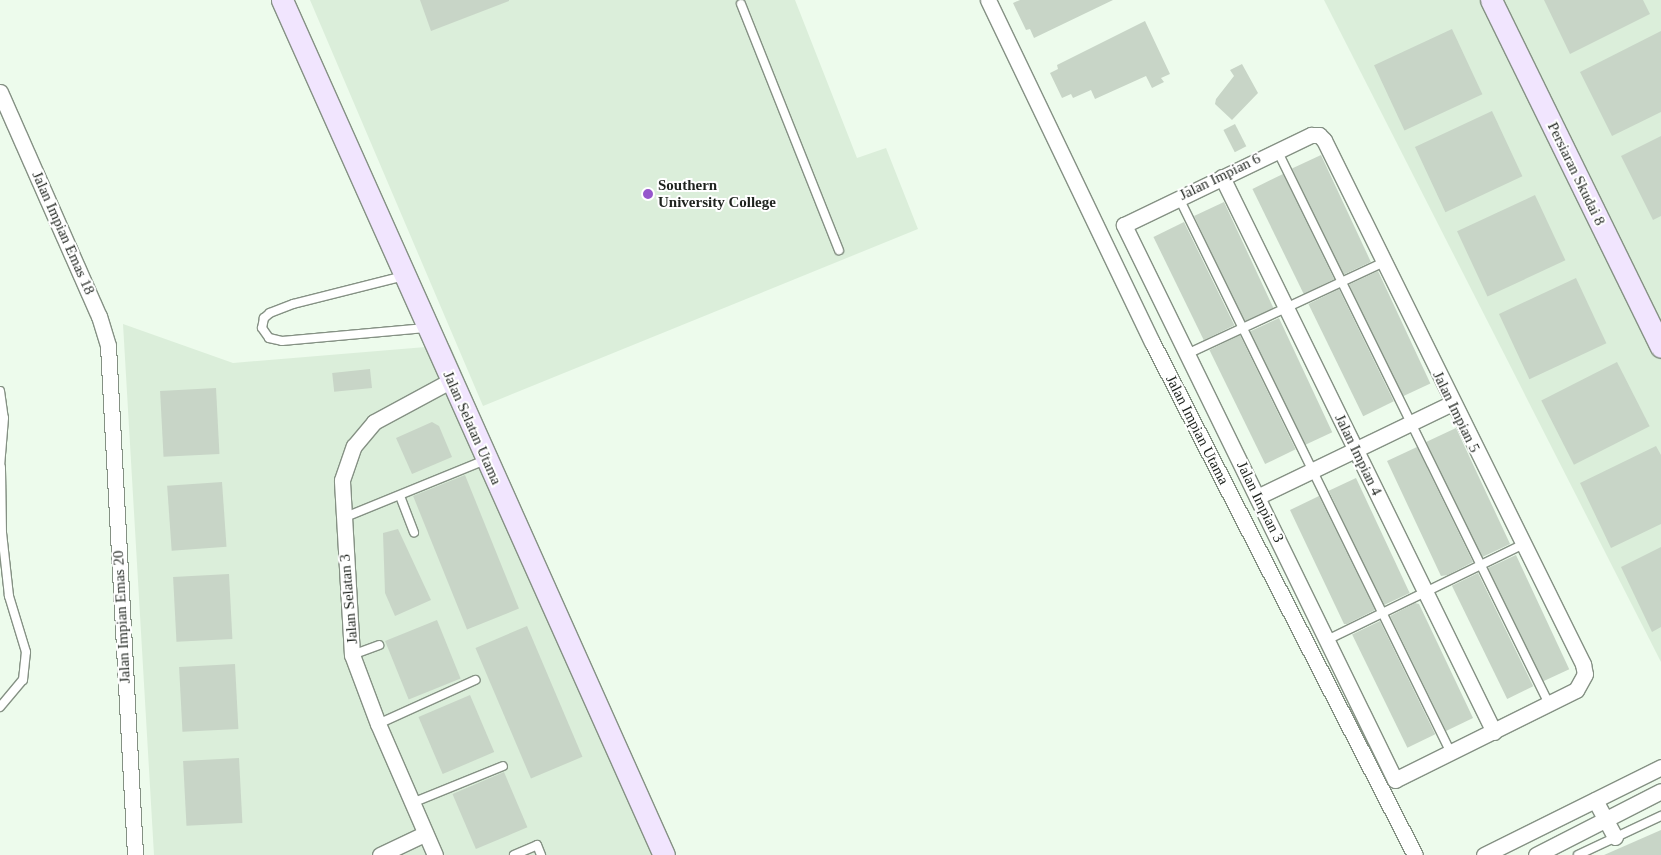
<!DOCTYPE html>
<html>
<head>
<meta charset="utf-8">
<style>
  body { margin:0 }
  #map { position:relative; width:1661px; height:855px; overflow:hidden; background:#edfbec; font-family:Georgia,serif }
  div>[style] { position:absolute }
  .built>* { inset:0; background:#dbeeda }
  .building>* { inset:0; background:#c8d5c7; transform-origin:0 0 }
  .roads { filter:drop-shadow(1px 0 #859184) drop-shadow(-1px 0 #859184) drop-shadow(0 1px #859184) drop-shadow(0 -1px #859184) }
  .lane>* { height:8px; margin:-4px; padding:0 4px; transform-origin:4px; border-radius:4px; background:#fff }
  .street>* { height:15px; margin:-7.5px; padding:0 7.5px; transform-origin:7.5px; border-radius:7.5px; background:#fff }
  .secondary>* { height:21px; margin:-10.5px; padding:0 10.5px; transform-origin:10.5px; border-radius:10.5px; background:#f1e5fe }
  .dots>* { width:14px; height:14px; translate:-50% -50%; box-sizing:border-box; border:2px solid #fff; border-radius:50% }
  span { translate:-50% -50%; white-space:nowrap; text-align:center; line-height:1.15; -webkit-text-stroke:4px #fff; paint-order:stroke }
  .street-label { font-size:15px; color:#1e231e }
  .poi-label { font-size:15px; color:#1e231e; font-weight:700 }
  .left { translate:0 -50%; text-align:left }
</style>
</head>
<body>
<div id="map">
  <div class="built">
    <i style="clip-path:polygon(310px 0,795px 0,857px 158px,886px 148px,918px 229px,483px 406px)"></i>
    <i style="clip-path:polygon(1324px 0,1661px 0,1661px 662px)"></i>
    <i style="clip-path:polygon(123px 324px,233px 363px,450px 345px,670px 855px,154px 855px)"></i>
  </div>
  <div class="building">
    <i style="clip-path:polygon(420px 0,509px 0,509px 1px,431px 31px)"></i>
    <i style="clip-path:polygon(1020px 0,1113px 0,1034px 38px,1030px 29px,1026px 30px,1013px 3px)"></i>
    <i style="clip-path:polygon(1544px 0,1643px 0,1650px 14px,1570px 54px)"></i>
    <i style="clip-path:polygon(1145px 21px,1170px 74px,1161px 78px,1164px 82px,1152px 88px,1146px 76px,1095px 99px,1091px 90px,1073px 98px,1071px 94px,1062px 98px,1050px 73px,1058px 69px,1057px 65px)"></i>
    <i style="left:1452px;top:29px;width:72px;height:86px;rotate:65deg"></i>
    <i style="clip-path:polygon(1661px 31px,1661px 112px,1612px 136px,1580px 72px)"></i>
    <i style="clip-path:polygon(1242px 64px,1258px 93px,1232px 120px,1215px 104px,1216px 99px,1234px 76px,1230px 70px)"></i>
    <i style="left:1492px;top:111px;width:72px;height:85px;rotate:65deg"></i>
    <i style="left:1235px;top:124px;width:25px;height:13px;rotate:63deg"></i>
    <i style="clip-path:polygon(1661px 136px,1661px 216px,1653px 220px,1621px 156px)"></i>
    <i style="left:1321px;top:155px;width:118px;height:32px;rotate:65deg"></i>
    <i style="left:1283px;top:174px;width:117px;height:34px;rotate:64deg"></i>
    <i style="left:1535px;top:195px;width:72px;height:86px;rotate:65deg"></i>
    <i style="left:1224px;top:202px;width:117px;height:33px;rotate:65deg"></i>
    <i style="left:1184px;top:222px;width:115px;height:34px;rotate:64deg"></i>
    <i style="left:1378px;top:271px;width:124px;height:32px;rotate:65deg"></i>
    <i style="left:1576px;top:278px;width:72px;height:85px;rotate:65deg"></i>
    <i style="left:1339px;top:289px;width:125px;height:34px;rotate:64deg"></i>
    <i style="left:1279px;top:318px;width:126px;height:32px;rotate:65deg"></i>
    <i style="left:1240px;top:335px;width:127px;height:34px;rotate:64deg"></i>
    <i style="left:1617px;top:362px;width:72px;height:85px;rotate:63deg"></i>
    <i style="left:370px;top:369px;width:19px;height:38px;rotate:84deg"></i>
    <i style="left:216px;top:388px;width:66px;height:56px;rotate:87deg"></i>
    <i style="clip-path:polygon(432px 422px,439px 426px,452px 457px,412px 474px,396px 438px)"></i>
    <i style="left:1456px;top:428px;width:128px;height:33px;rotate:65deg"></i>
    <i style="clip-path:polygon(1656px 446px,1661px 455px,1661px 524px,1611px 548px,1580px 483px)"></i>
    <i style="clip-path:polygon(1417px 447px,1473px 562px,1448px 575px,1441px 576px,1387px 461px)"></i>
    <i style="left:465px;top:475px;width:144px;height:56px;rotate:68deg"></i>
    <i style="left:1356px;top:478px;width:127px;height:30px;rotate:65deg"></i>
    <i style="left:222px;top:482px;width:65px;height:55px;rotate:86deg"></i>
    <i style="clip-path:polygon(1319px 496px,1375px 610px,1347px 624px,1344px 624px,1290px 510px)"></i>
    <i style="clip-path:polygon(398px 529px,431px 600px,395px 616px,385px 593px,383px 533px)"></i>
    <i style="clip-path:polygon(1661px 547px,1661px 627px,1652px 632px,1621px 567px)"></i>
    <i style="left:1516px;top:555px;width:126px;height:31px;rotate:65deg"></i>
    <i style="left:1478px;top:573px;width:126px;height:29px;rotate:64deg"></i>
    <i style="left:229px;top:574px;width:65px;height:56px;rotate:87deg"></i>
    <i style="clip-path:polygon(1415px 603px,1419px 604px,1473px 718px,1446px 731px,1390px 616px)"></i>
    <i style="left:437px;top:620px;width:63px;height:56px;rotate:68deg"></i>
    <i style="left:1380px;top:621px;width:126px;height:31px;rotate:64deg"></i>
    <i style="left:527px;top:626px;width:142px;height:56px;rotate:67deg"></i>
    <i style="left:235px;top:664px;width:65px;height:56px;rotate:87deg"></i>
    <i style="left:470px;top:695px;width:62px;height:56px;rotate:67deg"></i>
    <i style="left:239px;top:758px;width:65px;height:56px;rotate:87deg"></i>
    <i style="left:504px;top:772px;width:60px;height:56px;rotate:67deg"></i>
    <i style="clip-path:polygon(1661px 830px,1661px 855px,1604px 855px)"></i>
  </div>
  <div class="roads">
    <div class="lane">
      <i style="left:741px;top:4px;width:265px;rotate:68.3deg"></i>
      <i style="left:1277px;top:150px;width:617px;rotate:63.85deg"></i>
      <i style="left:1179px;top:198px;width:618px;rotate:63.89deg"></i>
      <i style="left:404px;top:276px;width:114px;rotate:165.8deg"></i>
      <i style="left:293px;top:304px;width:25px;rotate:159deg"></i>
      <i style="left:270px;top:313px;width:8px;rotate:140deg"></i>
      <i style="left:264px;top:318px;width:10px;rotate:101deg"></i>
      <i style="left:262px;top:328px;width:12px;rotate:55deg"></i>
      <i style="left:269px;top:338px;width:13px;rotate:13deg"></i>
      <i style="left:282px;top:341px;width:144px;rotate:-5.2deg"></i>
      <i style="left:1187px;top:354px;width:215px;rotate:-25deg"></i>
      <i style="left:0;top:391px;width:27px;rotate:82deg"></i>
      <i style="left:4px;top:418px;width:49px;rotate:94.7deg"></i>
      <i style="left:400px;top:496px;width:39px;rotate:69deg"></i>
      <i style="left:343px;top:518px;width:153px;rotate:-22.2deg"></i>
      <i style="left:1327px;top:640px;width:217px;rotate:-26deg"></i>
      <i style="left:352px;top:655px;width:29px;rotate:-20deg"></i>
      <i style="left:0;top:707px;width:35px;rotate:-50deg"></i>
      <i style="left:23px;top:680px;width:28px;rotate:-84deg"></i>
      <i style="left:26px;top:652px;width:59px;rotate:-106.9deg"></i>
      <i style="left:9px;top:596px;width:63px;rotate:-96.3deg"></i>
      <i style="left:2px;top:533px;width:66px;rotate:-90.9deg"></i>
      <i style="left:378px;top:724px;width:107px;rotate:-24.4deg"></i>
      <i style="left:412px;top:803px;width:98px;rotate:-22.1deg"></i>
      <i style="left:514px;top:855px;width:25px;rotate:-23deg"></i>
      <i style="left:537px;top:845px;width:11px;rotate:68deg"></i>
      <i style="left:1578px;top:855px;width:92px;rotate:-25.2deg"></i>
    </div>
    <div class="street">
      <i style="left:988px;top:0;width:379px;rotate:64.4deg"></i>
      <i style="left:1152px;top:342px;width:576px;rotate:62.86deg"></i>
      <i style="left:0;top:92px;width:245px;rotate:66.2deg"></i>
      <i style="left:99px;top:316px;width:31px;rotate:73deg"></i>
      <i style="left:108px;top:346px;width:510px;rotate:86.96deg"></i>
      <i style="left:1311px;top:135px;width:8px"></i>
      <i style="left:1319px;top:135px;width:7px;rotate:45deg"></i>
      <i style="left:1324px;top:140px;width:585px;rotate:63.7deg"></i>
      <i style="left:1583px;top:664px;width:10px;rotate:79deg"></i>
      <i style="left:1585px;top:674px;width:18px;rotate:119deg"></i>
      <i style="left:1576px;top:690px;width:202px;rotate:153.6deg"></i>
      <i style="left:1395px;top:780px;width:618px;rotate:-116.03deg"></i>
      <i style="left:1124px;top:225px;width:208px;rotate:-25.7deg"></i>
      <i style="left:1222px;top:177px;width:618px;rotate:63.89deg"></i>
      <i style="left:1257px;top:497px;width:216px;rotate:-25.7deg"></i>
      <i style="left:1595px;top:800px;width:42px;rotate:61.6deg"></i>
      <i style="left:380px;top:855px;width:49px;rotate:-25.5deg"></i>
      <i style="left:435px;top:855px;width:143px;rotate:-113.5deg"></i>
      <i style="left:378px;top:724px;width:74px;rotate:-110.6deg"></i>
      <i style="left:352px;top:655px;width:175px;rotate:-93.3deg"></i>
      <i style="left:342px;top:480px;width:36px;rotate:-71deg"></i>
      <i style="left:354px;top:446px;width:31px;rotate:-50deg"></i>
      <i style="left:374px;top:422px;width:86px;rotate:-28.3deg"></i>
      <i style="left:1484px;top:855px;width:198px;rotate:-26.4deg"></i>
      <i style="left:1536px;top:855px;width:140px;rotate:-27.1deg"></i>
    </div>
    <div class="secondary">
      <i style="left:282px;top:0;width:936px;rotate:65.93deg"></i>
      <i style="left:1491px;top:0;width:386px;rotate:63.9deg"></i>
    </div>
  </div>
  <div class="dots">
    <i style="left:648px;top:194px;background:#9656cc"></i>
  </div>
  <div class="street-label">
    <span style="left:1576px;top:174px;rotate:64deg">Persiaran Skudai 8</span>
    <span style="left:1220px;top:177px;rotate:-26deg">Jalan Impian 6</span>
    <span style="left:63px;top:233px;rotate:66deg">Jalan Impian Emas 18</span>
    <span style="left:1456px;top:412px;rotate:64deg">Jalan Impian 5</span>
    <span style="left:472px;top:428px;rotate:66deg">Jalan Selatan Utama</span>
    <span style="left:1197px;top:430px;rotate:63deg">Jalan Impian Utama</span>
    <span style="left:1358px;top:455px;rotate:64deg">Jalan Impian 4</span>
    <span style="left:1260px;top:502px;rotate:64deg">Jalan Impian 3</span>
    <span style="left:349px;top:599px;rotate:-95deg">Jalan Selatan 3</span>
    <span style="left:122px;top:617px;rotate:-93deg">Jalan Impian Emas 20</span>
  </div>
  <div class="poi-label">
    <span class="left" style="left:658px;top:194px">Southern<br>University College</span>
  </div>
</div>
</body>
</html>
